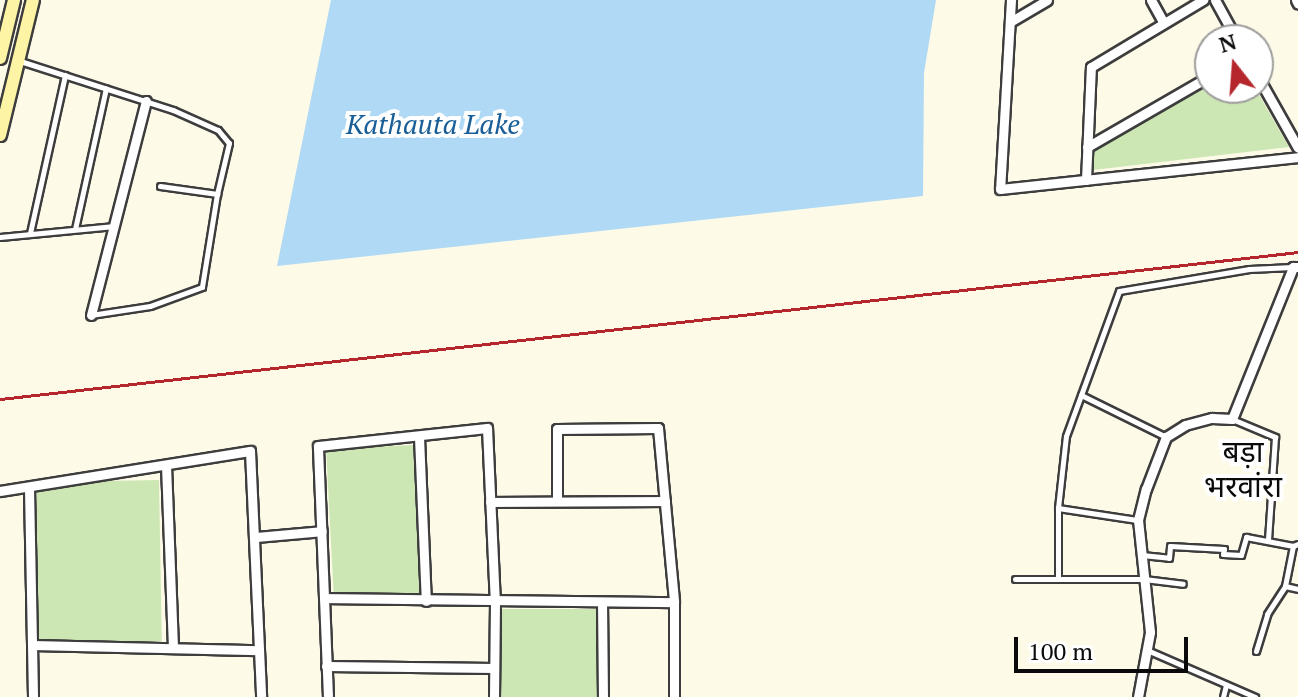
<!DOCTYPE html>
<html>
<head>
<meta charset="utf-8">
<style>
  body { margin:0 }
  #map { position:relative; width:1298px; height:697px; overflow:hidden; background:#fefae8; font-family:"PT Serif","Noto Sans Devanagari",serif }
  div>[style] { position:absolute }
  .green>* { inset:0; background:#cde7b4; transform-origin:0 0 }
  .water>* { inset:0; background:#afd9f4 }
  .roads { filter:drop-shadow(2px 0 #3d3d3d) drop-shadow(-2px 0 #3d3d3d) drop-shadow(0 2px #3d3d3d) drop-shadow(0 -2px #3d3d3d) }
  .lane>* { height:5px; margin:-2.5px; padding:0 2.5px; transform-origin:2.5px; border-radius:2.5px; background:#fff }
  .street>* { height:9px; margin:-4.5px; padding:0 4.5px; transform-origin:4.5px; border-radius:4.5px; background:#fff }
  .secondary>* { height:12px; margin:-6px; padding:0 6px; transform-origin:6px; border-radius:6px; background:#fdf4a5 }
  .rail>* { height:3px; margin:-1.5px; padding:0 1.5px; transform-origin:1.5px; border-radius:1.5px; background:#b5272c }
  span { translate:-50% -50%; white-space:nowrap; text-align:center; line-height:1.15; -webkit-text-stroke:8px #fff; paint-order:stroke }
  .water-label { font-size:28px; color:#195e97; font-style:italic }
  .quarter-label { font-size:30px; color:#0a0a0a }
  .north { position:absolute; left:1194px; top:24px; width:80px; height:80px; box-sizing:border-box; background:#fff; border:2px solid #9d9d9d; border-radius:50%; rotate:343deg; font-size:22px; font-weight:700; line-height:32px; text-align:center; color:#0a0a0a }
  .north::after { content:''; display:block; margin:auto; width:28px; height:36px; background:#b5272c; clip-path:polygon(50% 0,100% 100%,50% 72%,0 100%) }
  .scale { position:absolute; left:1014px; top:637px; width:174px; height:36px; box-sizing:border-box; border:4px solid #0a0a0a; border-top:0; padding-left:10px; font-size:24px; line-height:28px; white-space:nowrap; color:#0a0a0a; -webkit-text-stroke:6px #fff; paint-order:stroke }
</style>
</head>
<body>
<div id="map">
  <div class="green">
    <i style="clip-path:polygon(1210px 83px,1210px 88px,1255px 88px,1289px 147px,1093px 170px,1093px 152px)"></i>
    <i style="left:413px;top:445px;width:149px;height:87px;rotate:87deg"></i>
    <i style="left:159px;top:480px;width:161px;height:123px;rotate:89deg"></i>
    <i style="left:500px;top:609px;width:97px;height:88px"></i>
  </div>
  <div class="water">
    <i style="clip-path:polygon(331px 0,936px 0,924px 73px,923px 196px,277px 266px)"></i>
  </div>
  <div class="roads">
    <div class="lane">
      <i style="left:20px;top:61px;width:161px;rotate:17.8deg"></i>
      <i style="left:173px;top:110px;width:49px;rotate:24deg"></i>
      <i style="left:218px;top:130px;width:17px;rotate:50deg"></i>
      <i style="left:229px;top:143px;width:52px;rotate:103.2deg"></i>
      <i style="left:217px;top:194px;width:94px;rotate:99.2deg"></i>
      <i style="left:202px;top:287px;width:55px;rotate:159.9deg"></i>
      <i style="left:150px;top:306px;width:60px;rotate:171.3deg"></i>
      <i style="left:160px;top:186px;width:58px;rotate:8deg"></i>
      <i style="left:75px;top:229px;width:144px;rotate:-77.6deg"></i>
      <i style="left:30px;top:233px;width:162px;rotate:-77.5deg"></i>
      <i style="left:0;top:237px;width:115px;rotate:-5.5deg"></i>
      <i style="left:1081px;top:395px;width:95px;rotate:26.3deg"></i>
      <i style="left:1232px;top:419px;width:47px;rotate:22.7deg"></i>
      <i style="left:1275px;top:437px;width:104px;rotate:93.9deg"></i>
      <i style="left:1058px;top:508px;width:71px;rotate:90deg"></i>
      <i style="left:1137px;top:520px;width:80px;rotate:-171.4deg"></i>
      <i style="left:1058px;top:508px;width:72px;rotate:-83.7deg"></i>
      <i style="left:1066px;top:436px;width:154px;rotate:-69.9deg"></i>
      <i style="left:1119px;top:291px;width:132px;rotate:-9.6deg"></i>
      <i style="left:1249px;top:269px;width:44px;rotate:-2.6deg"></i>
      <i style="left:1142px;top:555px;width:27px;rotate:6deg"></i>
      <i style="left:1169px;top:558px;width:12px;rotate:-85deg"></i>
      <i style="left:1170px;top:546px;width:54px;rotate:3.2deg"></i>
      <i style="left:1224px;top:549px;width:5px;rotate:101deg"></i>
      <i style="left:1223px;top:554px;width:18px;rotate:3deg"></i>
      <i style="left:1241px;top:555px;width:19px;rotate:-74deg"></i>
      <i style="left:1246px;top:537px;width:48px;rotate:10.8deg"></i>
      <i style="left:1015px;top:579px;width:129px"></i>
      <i style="left:1144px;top:579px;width:39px;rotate:7deg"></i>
      <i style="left:1285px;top:586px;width:13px;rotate:13deg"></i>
      <i style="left:1147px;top:650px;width:118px;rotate:23.5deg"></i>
      <i style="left:1256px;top:651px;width:39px;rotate:-73deg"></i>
      <i style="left:1267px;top:614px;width:33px;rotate:-57deg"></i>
      <i style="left:1285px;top:586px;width:41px;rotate:-78.7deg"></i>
      <i style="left:1293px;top:546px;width:5px;rotate:-22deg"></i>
      <i style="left:1223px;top:697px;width:12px;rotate:-76deg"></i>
    </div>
    <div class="street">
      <i style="left:1011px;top:0;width:189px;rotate:93.3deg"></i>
      <i style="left:1000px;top:189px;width:300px;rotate:-6.1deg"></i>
      <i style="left:1151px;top:0;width:26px;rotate:61deg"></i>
      <i style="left:1215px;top:0;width:46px;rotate:61.2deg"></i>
      <i style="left:1296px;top:0;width:4px;rotate:63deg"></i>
      <i style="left:1010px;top:22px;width:43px;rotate:-30.7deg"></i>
      <i style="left:1258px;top:77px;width:81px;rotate:60.6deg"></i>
      <i style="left:1087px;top:147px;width:142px;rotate:-30deg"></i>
      <i style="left:1086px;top:180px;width:113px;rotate:-87.5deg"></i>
      <i style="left:1091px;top:67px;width:131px;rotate:-30.9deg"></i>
      <i style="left:91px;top:315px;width:221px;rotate:-75.6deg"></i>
      <i style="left:419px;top:437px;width:164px;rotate:87.6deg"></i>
      <i style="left:166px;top:465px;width:183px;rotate:87.8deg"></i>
      <i style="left:29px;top:488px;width:209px;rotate:88.9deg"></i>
      <i style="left:0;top:491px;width:253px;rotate:-9.1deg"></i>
      <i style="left:250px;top:451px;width:246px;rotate:87.4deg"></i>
      <i style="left:557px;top:501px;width:72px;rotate:-90deg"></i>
      <i style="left:557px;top:429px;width:101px;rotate:-0.6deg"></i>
      <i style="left:658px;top:428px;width:175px;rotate:84.7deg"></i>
      <i style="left:674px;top:602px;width:95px;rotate:90deg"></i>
      <i style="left:490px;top:502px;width:175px;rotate:-0.3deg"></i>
      <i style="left:255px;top:537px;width:67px;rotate:-5.1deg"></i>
      <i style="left:324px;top:598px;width:350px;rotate:0.7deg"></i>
      <i style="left:602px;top:602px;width:95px;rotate:89.4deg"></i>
      <i style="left:32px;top:645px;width:227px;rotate:1.3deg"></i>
      <i style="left:326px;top:666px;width:168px;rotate:0.7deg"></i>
      <i style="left:328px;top:697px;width:251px;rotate:-92.3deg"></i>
      <i style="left:318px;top:446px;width:170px;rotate:-6.1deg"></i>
      <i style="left:487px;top:428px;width:174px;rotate:87.4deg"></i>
      <i style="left:495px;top:602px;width:95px;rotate:90.6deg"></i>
      <i style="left:1138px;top:697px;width:66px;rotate:-79.5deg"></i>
      <i style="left:1150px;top:632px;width:113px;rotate:-96.1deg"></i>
      <i style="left:1138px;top:520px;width:32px;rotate:-76deg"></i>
      <i style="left:1146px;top:489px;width:56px;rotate:-69deg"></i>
      <i style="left:1166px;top:437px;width:22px;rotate:-32deg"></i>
      <i style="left:1185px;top:425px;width:28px;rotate:-15deg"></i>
      <i style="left:1212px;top:418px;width:20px;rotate:3deg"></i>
      <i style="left:1232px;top:419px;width:164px;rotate:-68.1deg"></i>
      <i style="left:1293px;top:267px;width:5px"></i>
    </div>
    <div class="secondary">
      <i style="left:0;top:58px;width:60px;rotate:-76.4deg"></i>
      <i style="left:0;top:135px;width:139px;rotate:-76.3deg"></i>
    </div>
  </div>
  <div class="rail">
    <i style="left:0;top:399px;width:1306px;rotate:-6.46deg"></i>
  </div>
  <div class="water-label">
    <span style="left:433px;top:124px">Kathauta Lake</span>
  </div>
  <div class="quarter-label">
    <span style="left:1243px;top:468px">बड़ा<br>भरवांरा</span>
  </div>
  <div class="north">N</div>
  <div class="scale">100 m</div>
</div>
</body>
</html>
